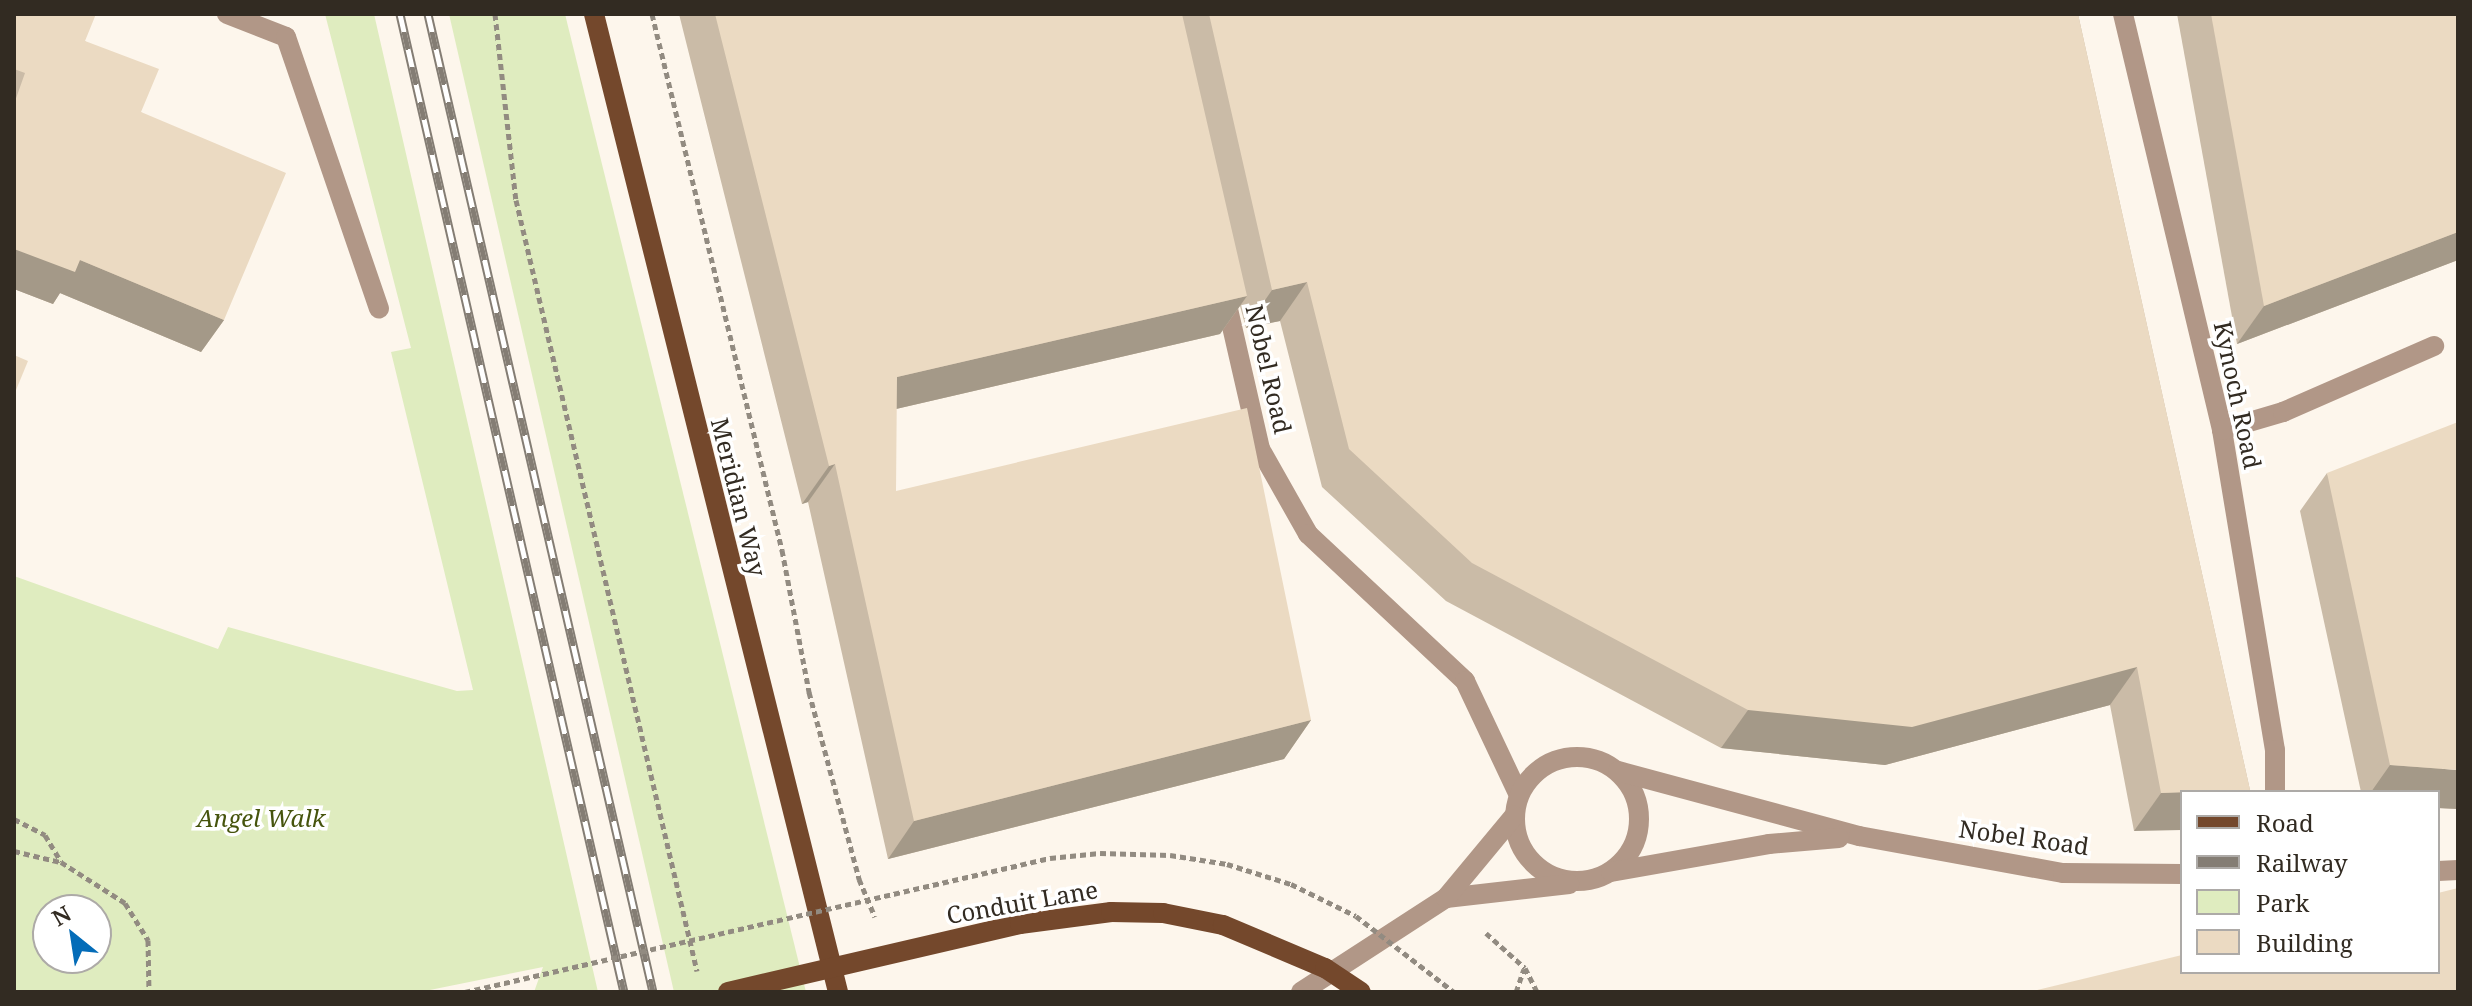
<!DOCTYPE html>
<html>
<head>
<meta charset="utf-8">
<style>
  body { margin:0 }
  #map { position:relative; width:2472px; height:1006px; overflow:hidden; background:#fdf6ec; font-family:"Noto Serif",serif }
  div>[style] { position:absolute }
  .green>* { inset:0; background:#dfecbf }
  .path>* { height:5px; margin-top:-2.5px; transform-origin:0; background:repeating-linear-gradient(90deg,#928b81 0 6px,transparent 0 10px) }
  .minor>* { height:20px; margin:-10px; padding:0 10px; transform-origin:10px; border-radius:10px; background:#b19787 }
  .minor>.ring { margin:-10px; padding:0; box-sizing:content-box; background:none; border:20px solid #b19787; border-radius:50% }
  .major>* { height:20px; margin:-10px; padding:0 10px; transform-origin:10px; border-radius:10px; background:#74482c }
  .rail>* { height:9px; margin-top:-4.5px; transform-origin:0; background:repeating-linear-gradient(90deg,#fff 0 18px,#847d74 0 36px); box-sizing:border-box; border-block:2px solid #847d74 }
  .path-bridge>* { height:5px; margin-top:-2.5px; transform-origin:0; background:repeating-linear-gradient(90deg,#928b81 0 6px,transparent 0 10px) }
  .major-bridge>* { height:20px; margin:-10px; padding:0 10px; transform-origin:10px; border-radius:10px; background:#74482c }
  .wall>* { inset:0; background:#cabba7 }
  .shaded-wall>* { inset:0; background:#a49988 }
  .building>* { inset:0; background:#ebdac2 }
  span { translate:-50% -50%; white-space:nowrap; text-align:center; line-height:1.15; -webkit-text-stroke:7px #fff; paint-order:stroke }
  .street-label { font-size:24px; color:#322b22 }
  .park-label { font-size:24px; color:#46540d; font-style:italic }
  .frame { position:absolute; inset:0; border:16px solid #322b22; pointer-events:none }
  .legend { position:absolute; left:2180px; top:790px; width:260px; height:184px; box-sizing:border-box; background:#fff; border:2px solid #adaaa7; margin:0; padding:10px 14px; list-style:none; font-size:24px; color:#322b22 }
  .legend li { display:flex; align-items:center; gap:16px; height:40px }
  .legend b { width:40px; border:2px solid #adaaa7 }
  .north { position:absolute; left:32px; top:894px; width:80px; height:80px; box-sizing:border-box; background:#fff; border:2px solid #adaaa7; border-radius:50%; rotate:330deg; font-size:22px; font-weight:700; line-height:32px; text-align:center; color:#322b22 }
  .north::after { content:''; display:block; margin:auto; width:28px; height:36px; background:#046cb8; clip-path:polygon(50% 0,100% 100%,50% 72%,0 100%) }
</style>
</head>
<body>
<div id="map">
  <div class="green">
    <i style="clip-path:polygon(evenodd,325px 14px,374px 14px,598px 992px,534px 992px,543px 967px,420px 992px,14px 992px,14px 576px,218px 649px,228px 627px,457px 691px,473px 690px,391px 352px,411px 348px,325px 14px,48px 910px,96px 910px,96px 958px,48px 958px,48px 910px)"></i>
    <i style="clip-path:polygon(449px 14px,565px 14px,806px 992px,674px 992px)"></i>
  </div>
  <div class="path">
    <i style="left:495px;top:14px;width:187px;rotate:83.6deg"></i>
    <i style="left:516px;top:200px;width:792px;rotate:76.79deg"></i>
    <i style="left:652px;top:14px;width:552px;rotate:76.37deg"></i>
    <i style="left:782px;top:550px;width:145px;rotate:79.2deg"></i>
    <i style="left:809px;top:692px;width:194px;rotate:75deg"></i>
    <i style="left:859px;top:879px;width:41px;rotate:67.2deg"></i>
    <i style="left:14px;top:819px;width:35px;rotate:27deg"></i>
    <i style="left:45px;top:835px;width:31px;rotate:59deg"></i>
    <i style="left:61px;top:862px;width:76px;rotate:32.6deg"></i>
    <i style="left:125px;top:903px;width:44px;rotate:58.1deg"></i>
    <i style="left:148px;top:940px;width:52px;rotate:88.9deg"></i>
    <i style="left:14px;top:851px;width:47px;rotate:13.4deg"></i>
    <i style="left:1486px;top:933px;width:52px;rotate:41.9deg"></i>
    <i style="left:1525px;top:968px;width:27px;rotate:63deg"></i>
    <i style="left:1516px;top:992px;width:24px;rotate:-71deg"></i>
  </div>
  <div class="minor">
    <i style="left:227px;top:14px;width:63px;rotate:21.3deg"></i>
    <i style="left:286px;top:37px;width:287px;rotate:71.1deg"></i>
    <i style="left:2123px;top:14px;width:428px;rotate:76.6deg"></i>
    <i style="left:2222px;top:430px;width:324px;rotate:80.6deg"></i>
    <i style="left:2275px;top:750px;width:42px;rotate:90deg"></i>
    <i style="left:1225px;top:296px;width:157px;rotate:77.1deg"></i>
    <i style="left:1260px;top:449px;width:98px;rotate:60.5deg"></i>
    <i style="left:1308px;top:534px;width:215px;rotate:43.1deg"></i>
    <i style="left:1465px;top:681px;width:126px;rotate:64.7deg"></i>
    <i style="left:2222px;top:430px;width:64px;rotate:-16.4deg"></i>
    <i style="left:2283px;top:412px;width:165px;rotate:-23.6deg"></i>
    <i class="ring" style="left:1515px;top:757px;width:104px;height:104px"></i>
    <i style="left:1618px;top:771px;width:250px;rotate:15.1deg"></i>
    <i style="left:1859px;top:836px;width:207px;rotate:10.3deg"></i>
    <i style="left:2063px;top:873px;width:119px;rotate:0.5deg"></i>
    <i style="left:2438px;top:871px;width:20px;rotate:-3deg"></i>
    <i style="left:1611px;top:872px;width:160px;rotate:-10deg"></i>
    <i style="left:1769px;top:844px;width:70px;rotate:-4.9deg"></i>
    <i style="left:1446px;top:898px;width:124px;rotate:-6.5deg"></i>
    <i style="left:1301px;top:992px;width:173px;rotate:-33deg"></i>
    <i style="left:1446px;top:898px;width:107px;rotate:-50.3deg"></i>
  </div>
  <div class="major">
    <i style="left:594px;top:14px;width:1008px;rotate:75.99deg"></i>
  </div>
  <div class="rail">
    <i style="left:400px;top:14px;width:1003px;rotate:77.1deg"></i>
    <i style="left:428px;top:14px;width:1004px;rotate:77.04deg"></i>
  </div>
  <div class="path-bridge">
    <i style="left:465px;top:992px;width:600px;rotate:-12.9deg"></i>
    <i style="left:1050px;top:858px;width:50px;rotate:-5.7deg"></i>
    <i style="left:1100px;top:853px;width:70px;rotate:1.6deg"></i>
    <i style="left:1170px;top:855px;width:58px;rotate:9deg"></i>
    <i style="left:1227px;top:864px;width:67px;rotate:17.4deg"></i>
    <i style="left:1291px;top:884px;width:72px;rotate:26.2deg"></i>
    <i style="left:1356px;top:916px;width:124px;rotate:37.8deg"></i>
  </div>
  <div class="major-bridge">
    <i style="left:728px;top:992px;width:300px;rotate:-13.1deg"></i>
    <i style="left:1020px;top:924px;width:92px;rotate:-7.5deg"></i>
    <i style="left:1111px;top:912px;width:52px;rotate:1.1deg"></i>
    <i style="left:1163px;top:913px;width:61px;rotate:11.3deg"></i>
    <i style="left:1223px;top:925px;width:111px;rotate:22.9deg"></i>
    <i style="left:1325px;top:968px;width:43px;rotate:33.7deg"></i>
  </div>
  <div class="wall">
    <i style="clip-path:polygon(14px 14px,85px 41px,141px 112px,224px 320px,201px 352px,60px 293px,53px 304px,14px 289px)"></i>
    <i style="clip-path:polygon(679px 14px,2078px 14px,2250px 790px,2134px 831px,2110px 705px,1885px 765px,1721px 748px,1446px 601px,1322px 487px,1280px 321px,1246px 328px,1240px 306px,1220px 334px,896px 409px,896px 491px,1311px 720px,1284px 759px,888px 859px,808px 502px,802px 504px)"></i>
    <i style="clip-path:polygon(2177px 14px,2458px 14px,2458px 260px,2237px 344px)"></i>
    <i style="clip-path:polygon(2327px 473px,2458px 809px,2438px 808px,2438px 792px,2361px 792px,2300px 511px)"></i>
  </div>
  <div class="shaded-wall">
    <i style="clip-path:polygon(2458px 232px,2458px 260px,2237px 344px,2264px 306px)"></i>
    <i style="clip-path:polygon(14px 249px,80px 260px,224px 320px,201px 352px,60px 293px,53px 304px,14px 289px)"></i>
    <i style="clip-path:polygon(1307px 282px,1280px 321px,1246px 328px,1272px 290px)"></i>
    <i style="clip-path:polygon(1247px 296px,1220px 334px,870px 415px,897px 377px)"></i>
    <i style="clip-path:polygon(835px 464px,808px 502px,802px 504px,829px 466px)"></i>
    <i style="clip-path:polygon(2137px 667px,2110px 705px,1885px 765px,1721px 748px,1748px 710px)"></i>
    <i style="clip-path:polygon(1311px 720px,1284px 759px,888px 859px,914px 821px)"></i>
    <i style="clip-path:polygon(2390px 765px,2458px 770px,2458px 809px,2438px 808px,2438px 792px,2371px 792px)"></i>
    <i style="clip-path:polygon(2250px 790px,2249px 792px,2183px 792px)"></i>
    <i style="clip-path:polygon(2182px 792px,2182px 830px,2134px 831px,2161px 793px)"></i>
  </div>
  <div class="building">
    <i style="clip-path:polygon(14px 14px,96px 14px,85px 41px,159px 69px,141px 112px,286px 173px,224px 320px,80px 260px,75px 272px,14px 249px,14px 104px,25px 73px,14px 69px)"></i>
    <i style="clip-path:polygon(715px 14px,1182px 14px,1247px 296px,897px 377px,896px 491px,1247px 408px,1311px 720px,914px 821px,835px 464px,829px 466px)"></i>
    <i style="clip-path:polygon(1209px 14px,2078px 14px,2250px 790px,2161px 793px,2137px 667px,1912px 727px,1748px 710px,1472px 563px,1349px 449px,1307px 282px,1272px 290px)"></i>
    <i style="clip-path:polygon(2211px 14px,2458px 14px,2458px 232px,2264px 306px)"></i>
    <i style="clip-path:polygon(14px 355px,28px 361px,14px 395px)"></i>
    <i style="clip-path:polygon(2458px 422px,2458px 770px,2390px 765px,2327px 473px)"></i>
    <i style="clip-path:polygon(2458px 888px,2458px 992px,2029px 992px,2182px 955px,2182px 972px,2438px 972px,2438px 893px)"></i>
  </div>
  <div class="street-label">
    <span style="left:1269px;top:369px;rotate:77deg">Nobel Road</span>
    <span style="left:2238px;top:395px;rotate:78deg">Kynoch Road</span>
    <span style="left:739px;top:497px;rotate:76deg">Meridian Way</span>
    <span style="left:2024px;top:837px;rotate:8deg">Nobel Road</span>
    <span style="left:1022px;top:902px;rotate:-10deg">Conduit Lane</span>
  </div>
  <div class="park-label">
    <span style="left:261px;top:818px">Angel Walk</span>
  </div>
  <div class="frame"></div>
  <ul class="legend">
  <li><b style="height:10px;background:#74482c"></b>Road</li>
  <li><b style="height:10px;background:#847d74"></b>Railway</li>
  <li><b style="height:22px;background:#dfecbf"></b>Park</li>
  <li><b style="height:22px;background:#ebdac2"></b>Building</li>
  </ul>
  <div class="north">N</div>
</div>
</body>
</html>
